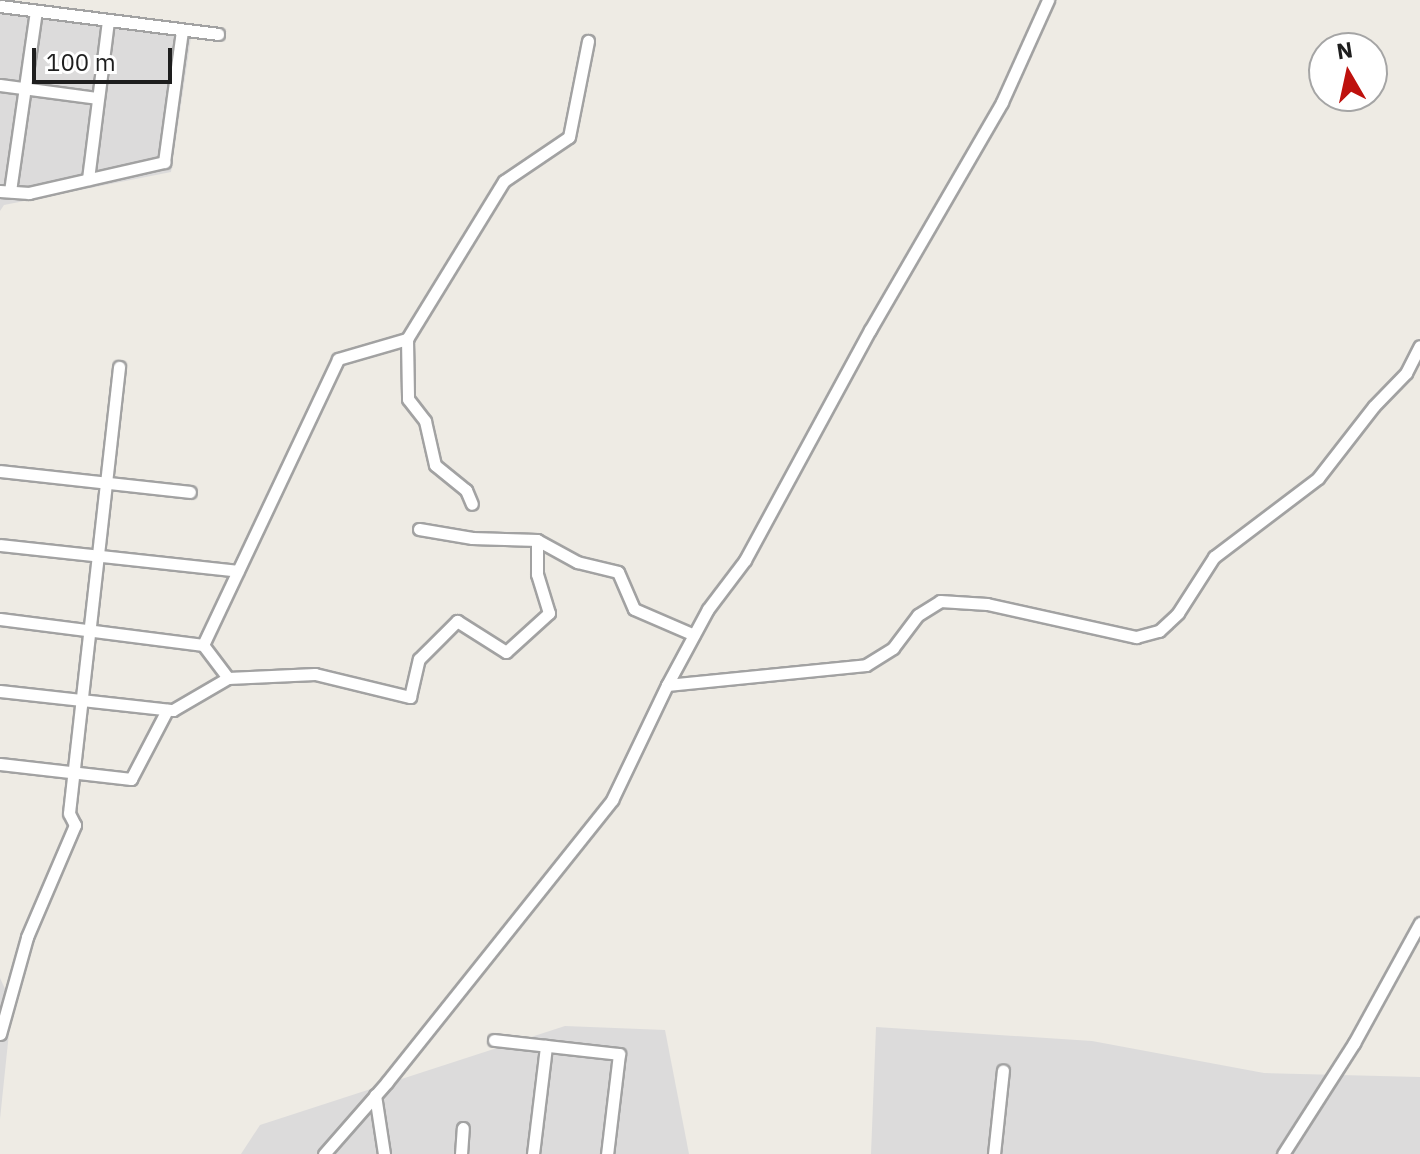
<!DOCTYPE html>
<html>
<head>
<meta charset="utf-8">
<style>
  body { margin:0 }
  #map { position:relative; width:1420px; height:1154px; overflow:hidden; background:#eeebe4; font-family:"IBM Plex Sans",sans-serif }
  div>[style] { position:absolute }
  .residential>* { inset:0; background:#dcdbdb }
  .roads { filter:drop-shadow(2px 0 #a2a2a2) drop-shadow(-2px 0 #a2a2a2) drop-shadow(0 2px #a2a2a2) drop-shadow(0 -2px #a2a2a2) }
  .minor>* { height:11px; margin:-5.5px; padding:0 5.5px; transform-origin:5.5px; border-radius:5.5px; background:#fff }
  span { translate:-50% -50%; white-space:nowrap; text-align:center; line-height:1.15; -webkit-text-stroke:7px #fff; paint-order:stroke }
  .north { position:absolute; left:1308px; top:32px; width:80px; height:80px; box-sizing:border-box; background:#fff; border:2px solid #a5a5a5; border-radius:50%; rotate:351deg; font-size:22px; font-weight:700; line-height:32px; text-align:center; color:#1e1e1e }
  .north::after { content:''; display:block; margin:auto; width:28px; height:36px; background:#be110d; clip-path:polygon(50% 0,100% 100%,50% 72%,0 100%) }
  .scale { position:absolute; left:32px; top:48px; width:140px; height:36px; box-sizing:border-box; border:4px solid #1e1e1e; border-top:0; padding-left:10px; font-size:24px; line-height:28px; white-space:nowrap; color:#1e1e1e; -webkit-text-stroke:6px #fff; paint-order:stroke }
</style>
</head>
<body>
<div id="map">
  <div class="residential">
    <i style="clip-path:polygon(0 0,193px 24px,171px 172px,4px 205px,0 211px)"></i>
    <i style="clip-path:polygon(0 978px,12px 1004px,0 1119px)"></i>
    <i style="clip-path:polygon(565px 1026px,665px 1030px,689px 1154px,241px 1154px,260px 1125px)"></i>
    <i style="clip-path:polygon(876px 1027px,1092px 1041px,1264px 1073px,1420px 1077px,1420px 1154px,871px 1154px)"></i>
  </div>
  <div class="roads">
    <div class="minor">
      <i style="left:0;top:6px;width:220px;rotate:7.3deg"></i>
      <i style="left:0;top:85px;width:99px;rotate:7.6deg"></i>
      <i style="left:88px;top:179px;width:160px;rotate:-82.8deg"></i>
      <i style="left:0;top:191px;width:29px;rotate:4deg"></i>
      <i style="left:29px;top:193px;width:139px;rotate:-12.9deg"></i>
      <i style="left:164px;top:162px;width:133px;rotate:-82.2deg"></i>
      <i style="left:10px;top:191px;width:182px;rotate:-81.8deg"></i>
      <i style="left:407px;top:339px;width:60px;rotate:89deg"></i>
      <i style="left:408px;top:399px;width:28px;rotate:52deg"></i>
      <i style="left:425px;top:421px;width:45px;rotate:77.2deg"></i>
      <i style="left:435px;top:465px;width:40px;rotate:39deg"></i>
      <i style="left:466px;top:490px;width:15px;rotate:67deg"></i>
      <i style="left:0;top:471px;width:191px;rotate:6.3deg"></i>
      <i style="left:419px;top:529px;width:54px;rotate:9.6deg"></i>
      <i style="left:472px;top:538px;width:65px;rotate:1.8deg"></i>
      <i style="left:537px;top:540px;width:46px;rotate:28.8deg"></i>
      <i style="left:577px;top:562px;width:42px;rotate:13.7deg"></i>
      <i style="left:618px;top:572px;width:40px;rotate:66.6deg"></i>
      <i style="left:634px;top:609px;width:65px;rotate:23.4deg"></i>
      <i style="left:0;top:545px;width:239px;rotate:6.2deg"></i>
      <i style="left:0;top:619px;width:205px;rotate:7.3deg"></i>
      <i style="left:228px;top:678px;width:87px;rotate:-2.6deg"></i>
      <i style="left:315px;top:674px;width:98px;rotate:13.6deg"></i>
      <i style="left:410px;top:697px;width:39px;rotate:-77deg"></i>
      <i style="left:419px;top:659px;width:54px;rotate:-45deg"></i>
      <i style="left:457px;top:621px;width:58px;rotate:32.3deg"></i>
      <i style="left:506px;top:652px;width:58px;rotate:-42.2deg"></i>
      <i style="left:549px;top:613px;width:41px;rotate:-107.1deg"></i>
      <i style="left:537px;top:574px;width:34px;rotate:-90deg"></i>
      <i style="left:667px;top:685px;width:200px;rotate:-5.7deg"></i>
      <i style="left:866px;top:665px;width:32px;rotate:-32deg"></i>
      <i style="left:893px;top:648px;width:41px;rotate:-52.9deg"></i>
      <i style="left:918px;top:615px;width:26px;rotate:-32deg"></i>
      <i style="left:940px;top:601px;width:47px;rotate:3.7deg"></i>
      <i style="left:987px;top:604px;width:153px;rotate:12.5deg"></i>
      <i style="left:1136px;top:637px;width:24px;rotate:-15deg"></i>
      <i style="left:1159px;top:631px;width:26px;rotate:-43deg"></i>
      <i style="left:1178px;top:613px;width:67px;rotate:-57.3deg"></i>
      <i style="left:1214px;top:557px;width:131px;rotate:-37.2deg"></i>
      <i style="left:1318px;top:478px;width:91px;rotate:-52.1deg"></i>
      <i style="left:1374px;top:406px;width:46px;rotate:-45.9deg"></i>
      <i style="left:1406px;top:373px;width:30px;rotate:-63deg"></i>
      <i style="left:0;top:691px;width:174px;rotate:6.3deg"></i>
      <i style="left:173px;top:710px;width:64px;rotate:-30.2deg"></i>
      <i style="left:228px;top:678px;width:41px;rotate:-127.1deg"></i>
      <i style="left:203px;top:645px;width:316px;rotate:-64.7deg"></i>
      <i style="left:338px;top:359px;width:72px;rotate:-16.2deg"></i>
      <i style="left:407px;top:339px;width:185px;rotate:-58.5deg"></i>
      <i style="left:504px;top:181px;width:78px;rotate:-34.1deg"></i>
      <i style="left:569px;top:137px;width:98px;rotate:-78.8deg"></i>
      <i style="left:0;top:764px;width:132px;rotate:6.5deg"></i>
      <i style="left:131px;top:779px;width:78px;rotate:-62.4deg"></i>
      <i style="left:0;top:1034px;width:101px;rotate:-74.4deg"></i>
      <i style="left:27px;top:937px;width:122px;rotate:-66.8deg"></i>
      <i style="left:75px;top:825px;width:13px;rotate:-117deg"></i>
      <i style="left:69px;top:813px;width:449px;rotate:-83.6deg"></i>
      <i style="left:494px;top:1040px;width:126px;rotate:6.4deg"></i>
      <i style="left:619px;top:1054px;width:101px;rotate:96.8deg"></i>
      <i style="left:375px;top:1095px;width:60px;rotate:81.3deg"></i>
      <i style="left:324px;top:1154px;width:96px;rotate:-48.8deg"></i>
      <i style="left:387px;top:1082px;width:361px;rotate:-51.4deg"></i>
      <i style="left:612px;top:800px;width:127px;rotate:-64.4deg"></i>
      <i style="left:667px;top:685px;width:86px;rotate:-61.7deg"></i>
      <i style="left:708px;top:609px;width:61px;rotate:-52.9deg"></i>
      <i style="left:745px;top:560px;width:262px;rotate:-61.5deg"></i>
      <i style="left:870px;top:330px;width:263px;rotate:-59.9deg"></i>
      <i style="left:1002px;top:102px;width:112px;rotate:-65.7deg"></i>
      <i style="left:461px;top:1154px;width:26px;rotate:-86deg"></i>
      <i style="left:533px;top:1154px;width:109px;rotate:-83.1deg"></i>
      <i style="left:994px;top:1154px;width:84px;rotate:-83.9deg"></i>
      <i style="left:1283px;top:1154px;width:132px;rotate:-57.4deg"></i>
      <i style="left:1354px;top:1043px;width:137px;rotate:-61.2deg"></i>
    </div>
  </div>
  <div class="north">N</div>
  <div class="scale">100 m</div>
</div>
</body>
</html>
